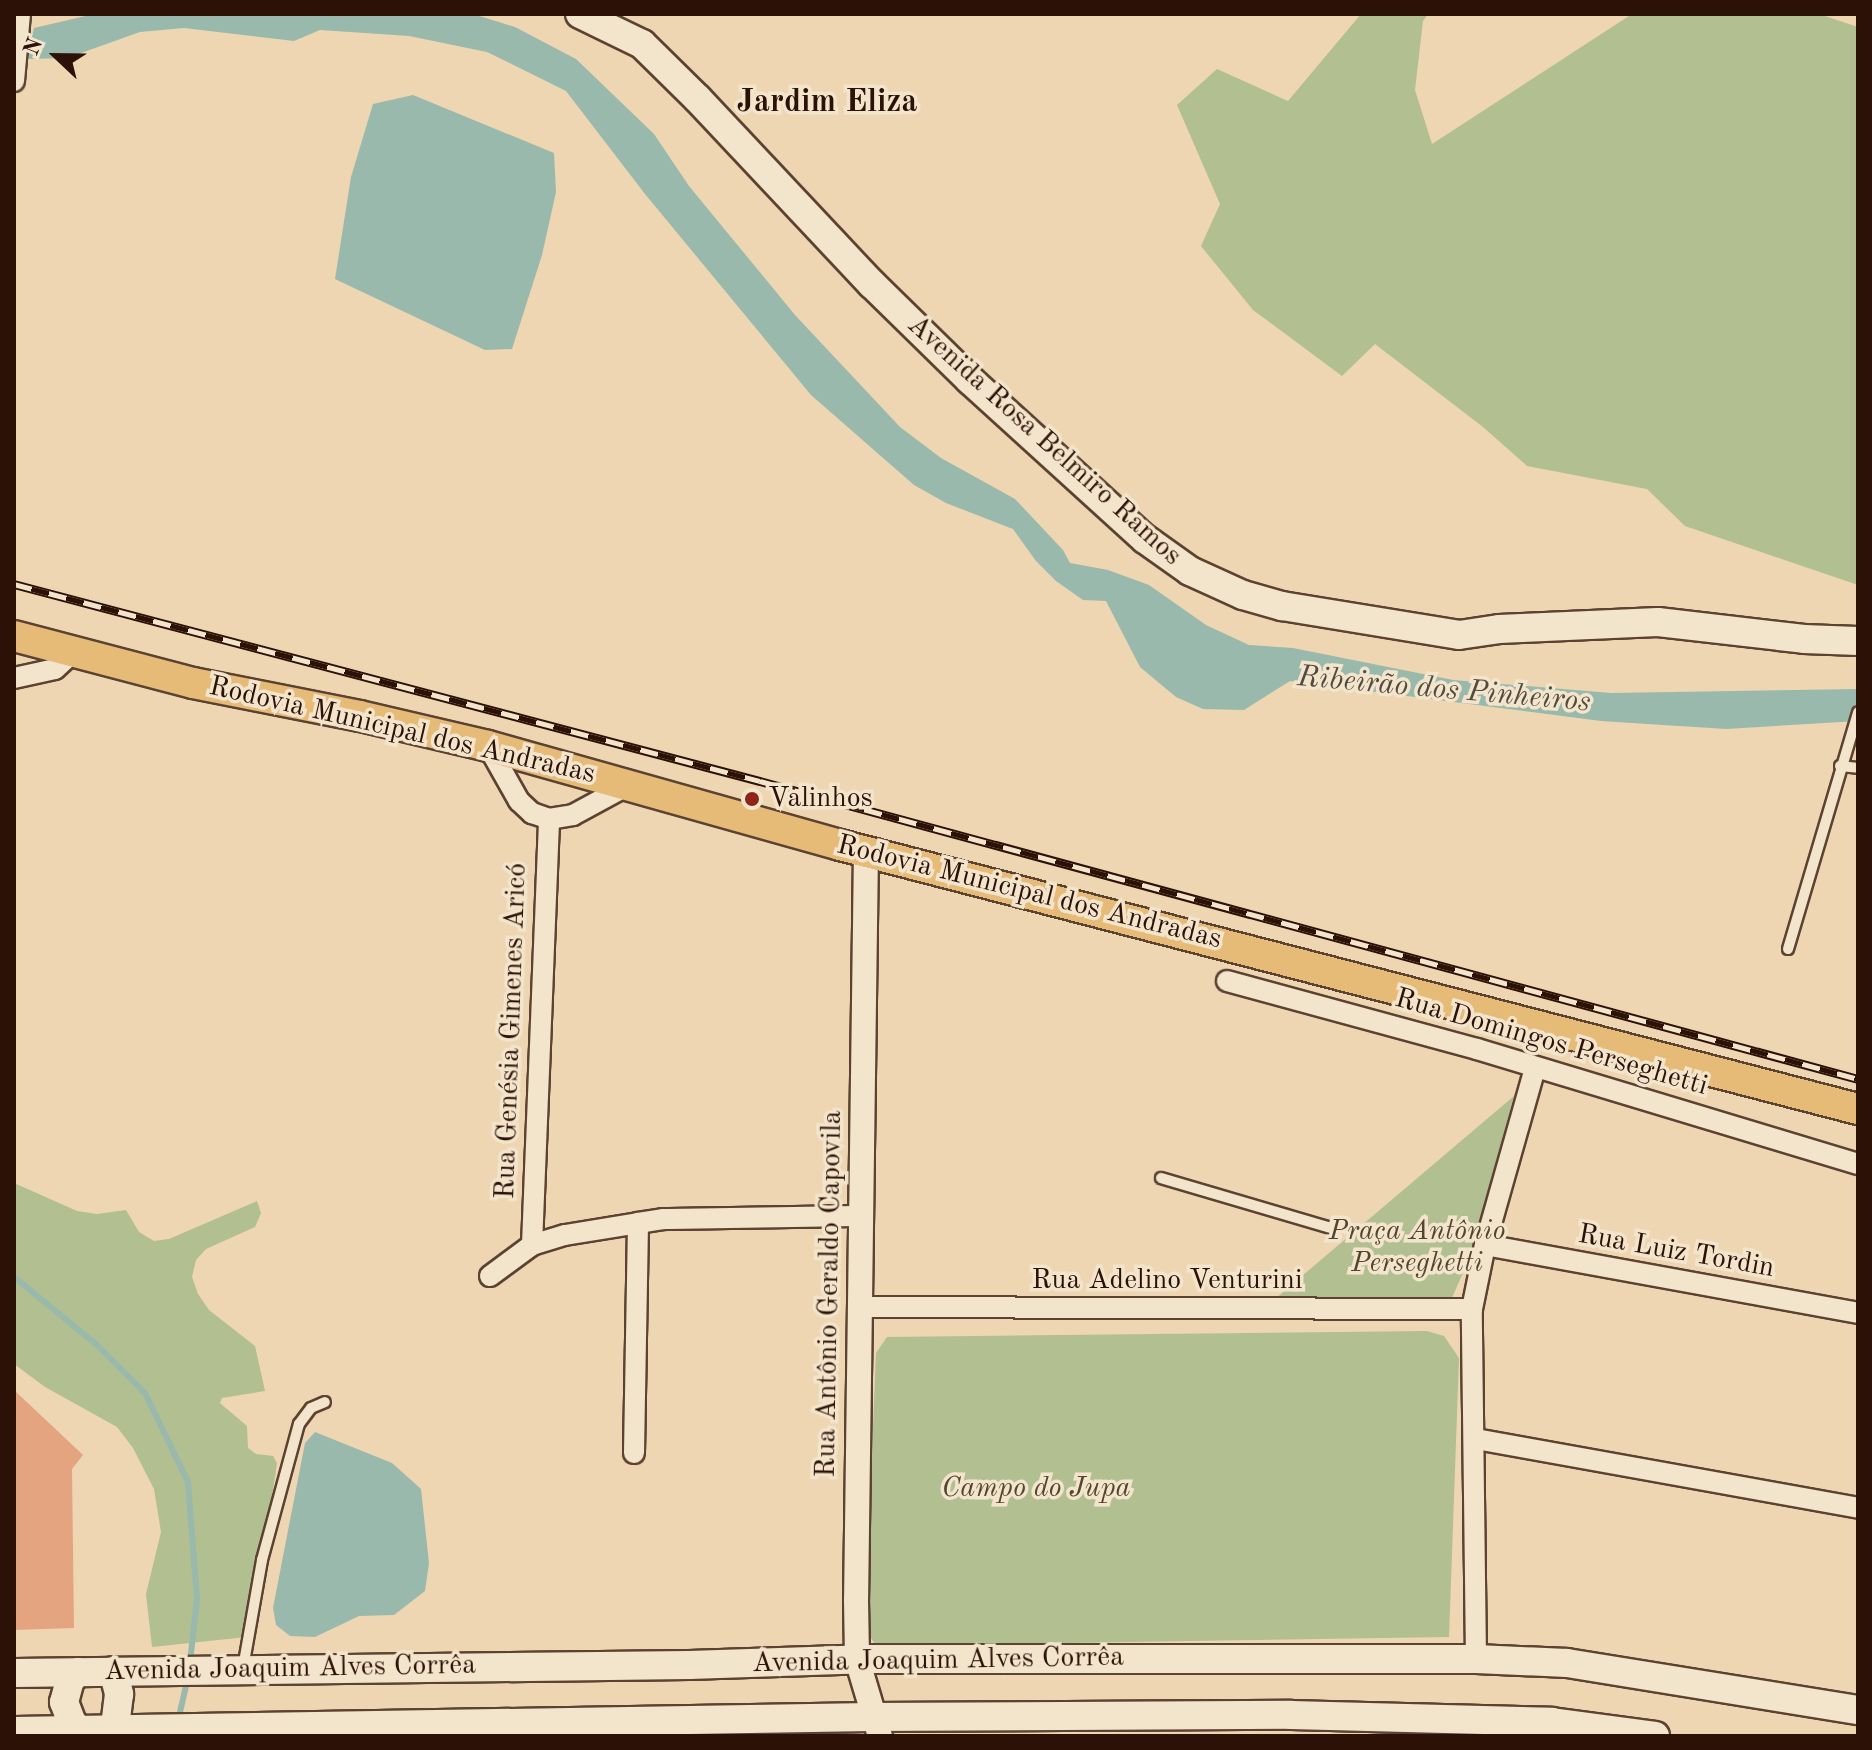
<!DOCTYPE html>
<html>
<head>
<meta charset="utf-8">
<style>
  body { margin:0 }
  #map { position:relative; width:1872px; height:1750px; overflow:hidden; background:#edd6b1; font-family:"Old Standard TT",serif }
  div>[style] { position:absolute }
  .green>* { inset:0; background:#b2bf90 }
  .water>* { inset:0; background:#99b9ad }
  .stream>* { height:6px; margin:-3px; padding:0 3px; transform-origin:3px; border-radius:3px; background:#99b9ad }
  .building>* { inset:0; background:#e4a480 }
  .roads { filter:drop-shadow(2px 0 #5c4231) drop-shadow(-2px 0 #5c4231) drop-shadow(0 2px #5c4231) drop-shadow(0 -2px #5c4231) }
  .service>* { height:10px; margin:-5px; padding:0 5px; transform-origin:5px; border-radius:5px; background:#f3e4cc }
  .minor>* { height:20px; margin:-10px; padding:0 10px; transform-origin:10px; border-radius:10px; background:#f3e4cc }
  .tertiary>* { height:24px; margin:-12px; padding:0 12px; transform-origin:12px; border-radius:12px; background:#f3e4cc }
  .secondary>* { height:28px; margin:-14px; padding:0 14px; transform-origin:14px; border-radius:14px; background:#f3e4cc }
  .primary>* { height:30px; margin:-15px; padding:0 15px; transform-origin:15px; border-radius:15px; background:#e6bb78 }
  .rail>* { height:9px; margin-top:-4.5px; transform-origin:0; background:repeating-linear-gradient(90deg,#f3e4cc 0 18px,#2c1106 0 36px); box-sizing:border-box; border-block:2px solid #2c1106 }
  .dots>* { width:22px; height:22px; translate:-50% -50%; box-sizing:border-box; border:4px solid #f3e4cc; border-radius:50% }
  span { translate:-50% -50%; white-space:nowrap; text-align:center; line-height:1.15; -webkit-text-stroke:7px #f3e4cc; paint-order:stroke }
  .street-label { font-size:28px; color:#2c1106 }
  .poi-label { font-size:28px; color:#2c1106 }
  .left { translate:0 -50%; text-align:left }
  .park-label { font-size:28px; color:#54452f; font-style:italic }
  .water-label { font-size:30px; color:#524c40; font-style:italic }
  .quarter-label { font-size:32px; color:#2c1106; font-weight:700 }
  .frame { position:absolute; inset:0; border:16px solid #2c1106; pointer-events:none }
  .north { position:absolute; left:16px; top:16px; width:80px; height:80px; -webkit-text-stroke:6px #f3e4cc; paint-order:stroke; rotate:292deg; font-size:22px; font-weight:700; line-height:32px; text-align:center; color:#2c1106 }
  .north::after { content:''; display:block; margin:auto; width:28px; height:36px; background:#2c1106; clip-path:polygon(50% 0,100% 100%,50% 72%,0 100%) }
</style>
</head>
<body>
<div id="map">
  <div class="green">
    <i style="clip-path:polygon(1361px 14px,1428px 14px,1423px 21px,1415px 90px,1432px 144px,1632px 14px,1819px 14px,1858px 27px,1858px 585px,1685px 526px,1647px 489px,1527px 466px,1483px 427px,1375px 344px,1342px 376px,1253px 310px,1201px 246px,1220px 204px,1177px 105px,1217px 69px,1288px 101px)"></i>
    <i style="clip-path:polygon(1514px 1096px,1469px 1259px,1451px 1300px,1269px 1304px)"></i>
    <i style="clip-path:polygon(14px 1183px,77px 1211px,97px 1214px,126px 1210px,139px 1232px,154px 1241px,169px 1239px,257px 1201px,261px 1213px,255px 1227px,206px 1249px,196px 1260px,192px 1277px,198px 1294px,209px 1310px,255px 1346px,265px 1391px,222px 1398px,220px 1403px,247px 1426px,248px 1448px,256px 1454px,273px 1456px,277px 1463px,255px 1612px,256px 1636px,152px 1647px,146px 1594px,161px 1532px,154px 1489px,133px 1448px,117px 1427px,45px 1387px,14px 1364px)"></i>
    <i style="clip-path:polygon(1427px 1331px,1444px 1336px,1459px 1358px,1449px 1637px,876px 1646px,865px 1628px,876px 1353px,887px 1337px)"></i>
  </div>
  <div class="water">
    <i style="clip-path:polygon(94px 14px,473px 14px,515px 27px,576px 59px,654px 134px,689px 186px,795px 315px,900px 427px,941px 458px,1015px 499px,1063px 550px,1070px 563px,1108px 570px,1149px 585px,1206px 625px,1249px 645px,1293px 648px,1453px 680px,1611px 693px,1858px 689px,1858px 721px,1726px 729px,1601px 721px,1290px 681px,1244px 710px,1203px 709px,1176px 697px,1140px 667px,1106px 601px,1083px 600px,1056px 581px,1036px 561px,1013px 529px,946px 503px,914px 485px,811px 395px,645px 194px,566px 91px,487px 52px,409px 36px,320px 30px,294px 41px,184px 28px,140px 32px,67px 58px,27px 59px,34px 28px)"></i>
    <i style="clip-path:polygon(413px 95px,554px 153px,556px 192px,542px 255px,512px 349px,485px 350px,335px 279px,351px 177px,373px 104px)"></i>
    <i style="clip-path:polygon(315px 1432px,392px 1463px,421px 1489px,429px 1563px,425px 1591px,394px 1615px,359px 1616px,315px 1637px,290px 1636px,276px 1625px,273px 1608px,305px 1443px)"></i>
  </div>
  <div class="stream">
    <i style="left:14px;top:1277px;width:106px;rotate:39.3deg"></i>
    <i style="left:96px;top:1344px;width:69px;rotate:45deg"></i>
    <i style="left:145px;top:1393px;width:99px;rotate:64.2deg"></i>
    <i style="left:188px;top:1482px;width:117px;rotate:85.6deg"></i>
    <i style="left:197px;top:1599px;width:63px;rotate:96.3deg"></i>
    <i style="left:178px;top:1721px;width:45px;rotate:-77.2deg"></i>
  </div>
  <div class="building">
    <i style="clip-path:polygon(14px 1390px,83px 1455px,72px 1469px,74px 1628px,14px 1630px)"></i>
  </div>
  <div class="roads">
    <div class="service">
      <i style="left:1840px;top:766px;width:18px;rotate:6deg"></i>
      <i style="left:1788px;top:949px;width:247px;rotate:-73.5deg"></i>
      <i style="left:1161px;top:1178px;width:177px;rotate:16.4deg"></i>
      <i style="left:243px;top:1668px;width:110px;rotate:-80deg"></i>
      <i style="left:262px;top:1560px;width:141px;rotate:-74.8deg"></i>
      <i style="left:299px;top:1424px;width:20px;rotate:-53deg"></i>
      <i style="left:311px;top:1408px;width:15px;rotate:-23deg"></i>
    </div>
    <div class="minor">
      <i style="left:14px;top:81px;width:67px;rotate:-84.9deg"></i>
      <i style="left:14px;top:678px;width:42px;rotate:-12.4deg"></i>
      <i style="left:55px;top:669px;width:23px;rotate:-43deg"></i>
      <i style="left:488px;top:746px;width:63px;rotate:60.6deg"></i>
      <i style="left:519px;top:801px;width:18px;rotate:43deg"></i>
      <i style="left:532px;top:813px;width:18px;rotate:19deg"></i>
      <i style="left:549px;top:819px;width:24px;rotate:-9deg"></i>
      <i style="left:573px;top:815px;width:65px;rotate:-28.5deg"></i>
      <i style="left:1227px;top:981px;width:259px;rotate:15.2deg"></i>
      <i style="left:1477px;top:1049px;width:398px;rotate:16.8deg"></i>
      <i style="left:532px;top:1245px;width:426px;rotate:-87.7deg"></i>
      <i style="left:1485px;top:1245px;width:379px;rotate:10.3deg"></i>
      <i style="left:490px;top:1276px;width:52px;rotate:-36.4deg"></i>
      <i style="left:532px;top:1245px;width:34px;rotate:-17deg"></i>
      <i style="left:565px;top:1235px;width:74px;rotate:-9.3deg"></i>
      <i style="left:638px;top:1223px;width:25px;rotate:-9deg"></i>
      <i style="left:663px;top:1219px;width:198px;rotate:-0.9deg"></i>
      <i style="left:861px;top:1307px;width:611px;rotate:0.19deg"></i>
      <i style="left:1476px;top:1439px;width:388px;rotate:10.2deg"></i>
      <i style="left:634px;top:1453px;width:230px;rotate:-89deg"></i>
      <i style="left:1476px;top:1659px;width:350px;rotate:-90.7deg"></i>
      <i style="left:1472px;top:1309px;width:65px;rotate:-78.5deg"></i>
      <i style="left:1485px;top:1245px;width:184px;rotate:-74.2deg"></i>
    </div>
    <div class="tertiary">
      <i style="left:866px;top:850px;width:750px;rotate:90.76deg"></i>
      <i style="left:856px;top:1600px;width:59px;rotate:89deg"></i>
      <i style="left:857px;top:1659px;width:80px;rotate:73.4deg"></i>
    </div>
    <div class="secondary">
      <i style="left:580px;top:14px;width:69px;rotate:25.8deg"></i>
      <i style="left:642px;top:44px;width:78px;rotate:44.5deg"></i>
      <i style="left:698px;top:99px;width:254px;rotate:46.8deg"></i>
      <i style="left:872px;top:284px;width:137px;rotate:44.4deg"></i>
      <i style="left:970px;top:380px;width:236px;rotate:42.3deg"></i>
      <i style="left:1145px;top:539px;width:55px;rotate:35.4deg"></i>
      <i style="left:1190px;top:571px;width:58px;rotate:24.4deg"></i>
      <i style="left:1243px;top:595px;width:41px;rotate:15.8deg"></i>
      <i style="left:1282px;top:606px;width:179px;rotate:9.3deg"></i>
      <i style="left:1459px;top:635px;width:40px;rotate:-8.5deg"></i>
      <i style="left:1499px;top:629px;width:159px;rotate:-2.5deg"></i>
      <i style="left:1658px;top:622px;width:147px;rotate:6.6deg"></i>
      <i style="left:1804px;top:639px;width:54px;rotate:2.1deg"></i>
      <i style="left:113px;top:1671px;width:24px;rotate:75deg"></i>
      <i style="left:119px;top:1694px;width:35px;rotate:97deg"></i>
      <i style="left:78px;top:1672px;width:11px;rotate:135deg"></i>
      <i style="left:70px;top:1680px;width:23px;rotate:105deg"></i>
      <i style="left:64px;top:1702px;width:22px;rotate:69deg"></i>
      <i style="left:72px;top:1723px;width:11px;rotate:41deg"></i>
      <i style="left:14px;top:1673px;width:675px;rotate:-0.68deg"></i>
      <i style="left:689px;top:1665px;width:182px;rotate:-1.9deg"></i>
      <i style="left:871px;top:1659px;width:605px"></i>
      <i style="left:1476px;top:1659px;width:91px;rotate:2.5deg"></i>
      <i style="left:1567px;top:1663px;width:295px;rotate:9.2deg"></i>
      <i style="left:14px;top:1731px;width:857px;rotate:-0.94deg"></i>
      <i style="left:871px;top:1717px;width:420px;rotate:-0.3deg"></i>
      <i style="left:1291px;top:1715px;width:261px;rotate:1.5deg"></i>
      <i style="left:1552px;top:1722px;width:104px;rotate:7.7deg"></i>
    </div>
    <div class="primary">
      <i style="left:14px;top:636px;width:185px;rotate:14.7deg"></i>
      <i style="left:193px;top:683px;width:170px;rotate:11.2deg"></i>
      <i style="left:360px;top:716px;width:131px;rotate:13.2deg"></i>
      <i style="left:488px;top:746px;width:366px;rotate:15.7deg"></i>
      <i style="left:840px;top:845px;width:1052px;rotate:14.54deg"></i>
    </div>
  </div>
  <div class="rail">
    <i style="left:14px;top:584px;width:772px;rotate:14.79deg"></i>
    <i style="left:760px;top:781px;width:1138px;rotate:15.18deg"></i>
  </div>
  <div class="dots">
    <i style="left:752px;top:799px;background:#8f2418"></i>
  </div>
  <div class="street-label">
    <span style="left:1044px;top:441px;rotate:42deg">Avenida Rosa Belmiro Ramos</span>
    <span style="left:402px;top:731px;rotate:13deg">Rodovia Municipal dos Andradas</span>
    <span style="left:1029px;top:893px;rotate:14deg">Rodovia Municipal dos Andradas</span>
    <span style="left:512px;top:1031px;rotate:-88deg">Rua Genésia Gimenes Aricó</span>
    <span style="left:1551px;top:1043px;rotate:16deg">Rua Domingos Perseghetti</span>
    <span style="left:1676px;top:1252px;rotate:10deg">Rua Luiz Tordin</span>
    <span style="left:1167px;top:1281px">Rua Adelino Venturini</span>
    <span style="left:830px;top:1294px;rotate:-89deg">Rua Antônio Geraldo Capovila</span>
    <span style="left:938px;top:1661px;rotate:-1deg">Avenida Joaquim Alves Corrêa</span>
    <span style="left:290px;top:1669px;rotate:-1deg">Avenida Joaquim Alves Corrêa</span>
  </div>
  <div class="poi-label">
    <span class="left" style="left:768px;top:799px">Valinhos</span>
  </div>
  <div class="park-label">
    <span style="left:1417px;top:1248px">Praça Antônio<br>Perseghetti</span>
    <span style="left:1036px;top:1489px">Campo do Jupa</span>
  </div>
  <div class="water-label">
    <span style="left:1444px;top:690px;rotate:5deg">Ribeirão dos Pinheiros</span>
  </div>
  <div class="quarter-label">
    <span style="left:827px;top:103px">Jardim Eliza</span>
  </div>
  <div class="frame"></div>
  <div class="north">N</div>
</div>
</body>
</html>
